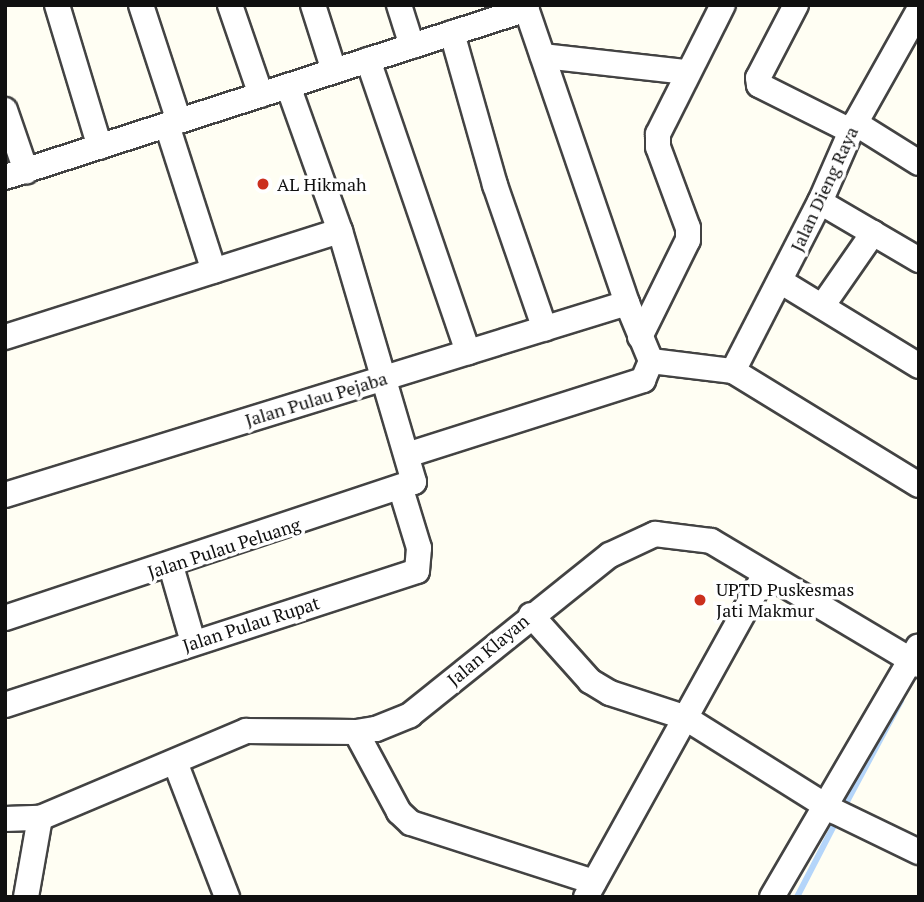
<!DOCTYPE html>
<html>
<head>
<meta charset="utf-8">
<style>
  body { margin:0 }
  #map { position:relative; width:924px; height:902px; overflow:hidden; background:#fffef3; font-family:"PT Serif",serif }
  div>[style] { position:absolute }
  .stream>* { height:6px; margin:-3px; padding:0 3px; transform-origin:3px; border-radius:3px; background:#b4d5fa }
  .roads { filter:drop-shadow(2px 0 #434343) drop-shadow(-2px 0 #434343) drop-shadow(0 2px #434343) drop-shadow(0 -2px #434343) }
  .minor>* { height:24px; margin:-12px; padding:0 12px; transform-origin:12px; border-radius:12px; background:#fff }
  .dots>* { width:19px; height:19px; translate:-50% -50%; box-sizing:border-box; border:4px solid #fff; border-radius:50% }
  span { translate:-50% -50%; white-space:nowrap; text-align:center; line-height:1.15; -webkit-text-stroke:7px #fff; paint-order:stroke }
  .poi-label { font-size:18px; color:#101010 }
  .left { translate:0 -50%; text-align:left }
  .street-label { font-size:18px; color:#101010 }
  .frame { position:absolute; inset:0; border:7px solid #101010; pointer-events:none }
</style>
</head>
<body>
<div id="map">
  <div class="stream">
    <i style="left:843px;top:809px;width:123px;rotate:-61.8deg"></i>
    <i style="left:797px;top:897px;width:89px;rotate:-62.6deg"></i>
  </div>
  <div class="roads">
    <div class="minor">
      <i style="left:57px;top:5px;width:148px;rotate:73.2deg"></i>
      <i style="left:141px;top:5px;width:122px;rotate:71.9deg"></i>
      <i style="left:230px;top:5px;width:95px;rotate:71deg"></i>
      <i style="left:313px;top:5px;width:69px;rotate:72.3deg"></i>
      <i style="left:399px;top:5px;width:43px;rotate:72.4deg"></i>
      <i style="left:525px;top:5px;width:315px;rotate:71.1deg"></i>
      <i style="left:627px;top:303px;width:63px;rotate:67.5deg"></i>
      <i style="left:796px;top:5px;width:82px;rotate:117.5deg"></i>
      <i style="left:758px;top:78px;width:7px;rotate:82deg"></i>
      <i style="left:759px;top:85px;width:103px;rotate:26.6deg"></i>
      <i style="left:452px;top:33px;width:158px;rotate:74.2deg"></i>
      <i style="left:495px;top:185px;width:152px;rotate:70.9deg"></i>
      <i style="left:543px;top:56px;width:144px;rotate:6.4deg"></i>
      <i style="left:368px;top:60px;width:309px;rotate:71.1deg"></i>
      <i style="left:5px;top:110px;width:65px;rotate:71deg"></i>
      <i style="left:855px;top:123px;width:75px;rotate:32deg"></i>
      <i style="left:167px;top:125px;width:153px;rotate:72.2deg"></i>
      <i style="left:5px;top:177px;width:548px;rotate:-17.84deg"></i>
      <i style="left:820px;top:202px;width:115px;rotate:30.4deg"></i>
      <i style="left:780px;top:281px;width:163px;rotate:31.4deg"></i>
      <i style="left:823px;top:305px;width:88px;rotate:-55.2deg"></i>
      <i style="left:5px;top:337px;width:351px;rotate:-17.6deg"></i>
      <i style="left:640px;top:337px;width:108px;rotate:-63.7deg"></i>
      <i style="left:688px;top:240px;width:12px;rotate:-90deg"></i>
      <i style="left:688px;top:228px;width:86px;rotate:-110.3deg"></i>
      <i style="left:658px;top:147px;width:13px;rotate:-90deg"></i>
      <i style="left:658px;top:134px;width:144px;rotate:-63.3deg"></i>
      <i style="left:651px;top:361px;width:83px;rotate:7deg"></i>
      <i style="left:733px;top:371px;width:218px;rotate:31.5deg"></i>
      <i style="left:733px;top:371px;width:190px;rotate:-62.8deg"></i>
      <i style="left:820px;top:202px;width:77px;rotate:-66.4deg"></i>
      <i style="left:851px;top:131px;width:139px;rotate:-60.7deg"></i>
      <i style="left:407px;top:455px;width:248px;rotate:-17.6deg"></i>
      <i style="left:643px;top:380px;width:21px;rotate:-67deg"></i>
      <i style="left:5px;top:495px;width:651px;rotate:-17.15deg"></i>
      <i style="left:171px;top:566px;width:79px;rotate:73.9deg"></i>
      <i style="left:531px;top:615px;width:89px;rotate:48.2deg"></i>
      <i style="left:590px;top:681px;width:23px;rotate:31deg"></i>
      <i style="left:610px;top:693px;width:78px;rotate:18deg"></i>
      <i style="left:684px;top:717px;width:177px;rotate:32.1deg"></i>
      <i style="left:834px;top:811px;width:94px;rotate:25.8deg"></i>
      <i style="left:5px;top:618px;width:431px;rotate:-18.4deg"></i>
      <i style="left:414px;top:482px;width:262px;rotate:-106.4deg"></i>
      <i style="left:340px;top:231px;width:154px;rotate:-109.7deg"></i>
      <i style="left:5px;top:705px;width:433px;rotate:-18deg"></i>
      <i style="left:417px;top:571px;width:23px;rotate:-85deg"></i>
      <i style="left:419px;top:548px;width:62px;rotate:-107deg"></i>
      <i style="left:356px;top:732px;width:91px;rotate:61.7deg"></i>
      <i style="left:399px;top:812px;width:16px;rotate:43deg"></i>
      <i style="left:411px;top:823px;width:192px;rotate:17.9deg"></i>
      <i style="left:175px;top:762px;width:145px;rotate:68.9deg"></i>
      <i style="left:5px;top:819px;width:35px;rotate:-2deg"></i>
      <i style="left:40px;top:818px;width:224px;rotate:-22.9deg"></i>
      <i style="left:246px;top:731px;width:110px;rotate:0.5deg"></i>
      <i style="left:356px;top:732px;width:20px;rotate:-9deg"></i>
      <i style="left:376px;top:729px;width:37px;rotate:-22deg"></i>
      <i style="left:410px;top:715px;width:256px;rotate:-38.7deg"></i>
      <i style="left:610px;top:555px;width:50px;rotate:-25deg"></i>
      <i style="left:655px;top:534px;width:56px;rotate:7.1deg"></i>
      <i style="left:711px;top:541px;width:242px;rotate:30.8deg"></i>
      <i style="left:26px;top:897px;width:80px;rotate:-80deg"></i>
      <i style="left:586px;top:897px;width:367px;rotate:-61deg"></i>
      <i style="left:772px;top:897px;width:290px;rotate:-59.7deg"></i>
    </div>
  </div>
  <div class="dots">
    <i style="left:263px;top:184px;background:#cb301e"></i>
    <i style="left:700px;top:600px;background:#cb301e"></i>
  </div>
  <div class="poi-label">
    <span class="left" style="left:277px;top:184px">AL Hikmah</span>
    <span class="left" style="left:716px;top:600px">UPTD Puskesmas<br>Jati Makmur</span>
  </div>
  <div class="street-label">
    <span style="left:824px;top:189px;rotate:-65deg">Jalan Dieng Raya</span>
    <span style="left:316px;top:399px;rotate:-17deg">Jalan Pulau Pejaba</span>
    <span style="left:224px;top:548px;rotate:-18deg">Jalan Pulau Peluang</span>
    <span style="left:251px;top:624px;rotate:-18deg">Jalan Pulau Rupat</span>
    <span style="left:488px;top:650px;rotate:-40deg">Jalan Klayan</span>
  </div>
  <div class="frame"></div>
</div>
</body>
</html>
